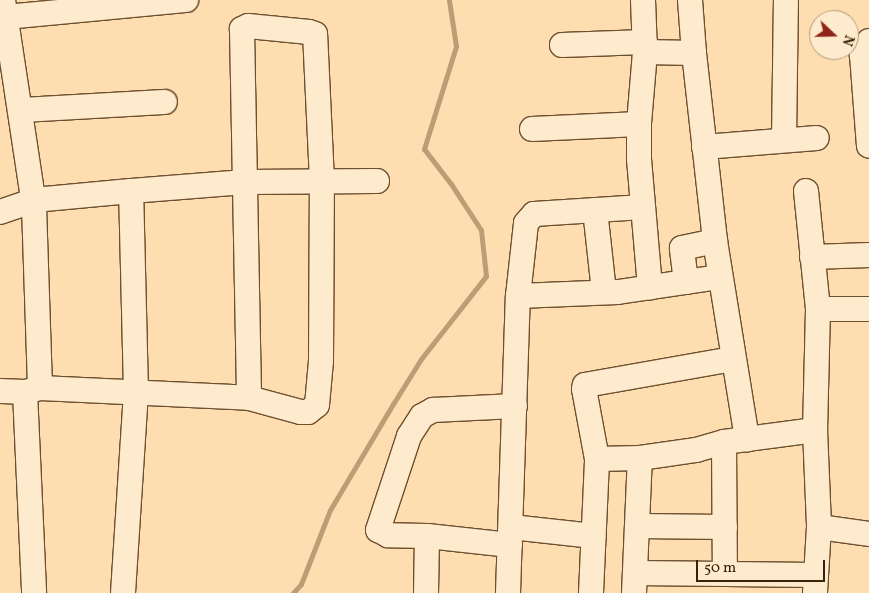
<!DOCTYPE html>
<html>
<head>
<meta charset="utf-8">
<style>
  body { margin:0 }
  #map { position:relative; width:869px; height:593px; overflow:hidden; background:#fedeb1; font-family:Vollkorn,serif }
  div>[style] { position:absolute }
  .stream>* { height:5px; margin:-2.5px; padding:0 2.5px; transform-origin:2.5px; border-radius:2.5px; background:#bc9e76 }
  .roads { filter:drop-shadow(1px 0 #6d502f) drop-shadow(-1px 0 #6d502f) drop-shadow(0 1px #6d502f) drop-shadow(0 -1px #6d502f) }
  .minor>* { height:24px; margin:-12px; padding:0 12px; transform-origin:12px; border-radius:12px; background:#feeacc }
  span { translate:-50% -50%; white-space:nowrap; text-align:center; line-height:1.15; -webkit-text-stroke:4px #feeacc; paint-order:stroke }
  .north { position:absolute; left:809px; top:10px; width:50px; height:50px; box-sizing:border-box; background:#feeacc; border:1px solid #b19a7c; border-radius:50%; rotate:111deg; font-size:14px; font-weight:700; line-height:20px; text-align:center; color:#3d2104 }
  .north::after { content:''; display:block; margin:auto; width:18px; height:22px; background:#8f2418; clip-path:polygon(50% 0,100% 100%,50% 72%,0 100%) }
  .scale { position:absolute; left:696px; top:560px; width:129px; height:22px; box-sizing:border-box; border:2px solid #3d2104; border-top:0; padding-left:6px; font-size:15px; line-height:18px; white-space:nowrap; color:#3d2104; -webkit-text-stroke:4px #feeacc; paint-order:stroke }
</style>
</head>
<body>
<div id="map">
  <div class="stream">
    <i style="left:293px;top:593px;width:12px;rotate:-48deg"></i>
    <i style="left:301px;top:584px;width:79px;rotate:-68.6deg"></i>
    <i style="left:330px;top:510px;width:123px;rotate:-59.3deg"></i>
    <i style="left:393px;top:404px;width:53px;rotate:-58.1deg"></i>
    <i style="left:421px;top:359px;width:105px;rotate:-51.9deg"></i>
    <i style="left:486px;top:276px;width:46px;rotate:-96.2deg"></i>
    <i style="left:481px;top:230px;width:55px;rotate:-123.1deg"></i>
    <i style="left:451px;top:184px;width:44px;rotate:-127.6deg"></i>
    <i style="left:424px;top:149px;width:108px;rotate:-72.7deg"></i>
    <i style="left:456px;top:46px;width:47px;rotate:-98.7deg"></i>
  </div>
  <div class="roads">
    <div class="minor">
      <i style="left:3px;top:0;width:208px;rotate:81.4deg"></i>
      <i style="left:34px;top:206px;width:182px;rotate:88.1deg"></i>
      <i style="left:643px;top:0;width:52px;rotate:87.8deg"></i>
      <i style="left:645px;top:52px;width:72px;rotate:94.8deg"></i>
      <i style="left:639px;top:124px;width:35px;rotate:90deg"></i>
      <i style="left:639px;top:159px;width:129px;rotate:85.1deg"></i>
      <i style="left:690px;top:0;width:53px;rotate:85.7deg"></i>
      <i style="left:694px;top:53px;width:189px;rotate:83.6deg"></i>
      <i style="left:715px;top:241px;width:201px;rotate:80.8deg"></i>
      <i style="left:6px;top:17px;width:181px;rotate:-5.4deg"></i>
      <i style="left:869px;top:41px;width:16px;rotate:117deg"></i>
      <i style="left:862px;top:55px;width:91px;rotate:85.6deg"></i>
      <i style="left:562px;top:45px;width:83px;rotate:-2.1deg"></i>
      <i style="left:645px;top:52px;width:49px;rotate:1.2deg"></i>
      <i style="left:21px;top:110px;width:144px;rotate:-3.2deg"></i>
      <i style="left:532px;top:129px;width:107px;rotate:-2.7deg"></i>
      <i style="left:784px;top:140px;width:140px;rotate:-89.2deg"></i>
      <i style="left:704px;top:147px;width:113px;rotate:-4.6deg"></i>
      <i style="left:806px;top:191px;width:119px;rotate:84.2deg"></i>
      <i style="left:818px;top:309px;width:121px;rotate:91.4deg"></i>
      <i style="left:815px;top:430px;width:97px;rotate:87.6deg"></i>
      <i style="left:819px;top:527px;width:66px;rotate:93.5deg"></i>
      <i style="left:595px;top:210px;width:82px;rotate:83.7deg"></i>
      <i style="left:0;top:212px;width:36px;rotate:-19deg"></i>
      <i style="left:34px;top:200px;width:97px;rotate:-5.3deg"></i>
      <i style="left:131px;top:191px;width:114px;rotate:-4.5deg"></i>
      <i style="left:245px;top:182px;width:132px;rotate:-0.4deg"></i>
      <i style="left:812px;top:257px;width:57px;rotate:-2deg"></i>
      <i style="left:686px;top:282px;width:34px;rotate:-97deg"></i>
      <i style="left:682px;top:248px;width:34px;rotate:-12deg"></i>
      <i style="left:518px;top:296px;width:100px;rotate:-2.3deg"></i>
      <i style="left:618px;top:292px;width:103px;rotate:-8.4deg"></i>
      <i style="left:818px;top:309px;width:51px"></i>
      <i style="left:0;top:391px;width:25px;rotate:2deg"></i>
      <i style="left:25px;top:392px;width:16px;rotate:-15deg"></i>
      <i style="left:40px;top:388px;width:209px;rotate:2.7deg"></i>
      <i style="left:249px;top:398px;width:54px;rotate:15.1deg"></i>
      <i style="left:301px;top:412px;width:7px"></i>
      <i style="left:308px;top:412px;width:11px;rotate:-38deg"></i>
      <i style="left:317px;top:405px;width:44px;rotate:-84.8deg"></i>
      <i style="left:321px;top:361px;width:180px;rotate:-89.7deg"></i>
      <i style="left:322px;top:181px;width:147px;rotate:-92.7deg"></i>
      <i style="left:315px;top:34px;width:6px;rotate:-162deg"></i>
      <i style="left:309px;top:32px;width:61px;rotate:-174.4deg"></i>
      <i style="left:248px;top:26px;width:7px;rotate:153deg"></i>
      <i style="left:242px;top:29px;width:369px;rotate:88.9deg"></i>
      <i style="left:25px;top:392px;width:201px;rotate:87.4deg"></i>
      <i style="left:724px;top:442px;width:132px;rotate:89.6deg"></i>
      <i style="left:597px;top:459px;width:43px;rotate:-1.3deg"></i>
      <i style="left:640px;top:458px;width:57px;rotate:-8.1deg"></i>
      <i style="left:696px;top:450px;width:29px;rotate:-16deg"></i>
      <i style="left:724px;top:442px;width:92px;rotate:-7.5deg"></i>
      <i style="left:638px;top:526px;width:87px;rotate:0.7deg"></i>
      <i style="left:511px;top:527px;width:83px;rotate:6.2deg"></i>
      <i style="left:819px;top:527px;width:50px;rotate:8deg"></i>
      <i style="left:510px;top:545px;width:83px;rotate:-173.8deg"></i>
      <i style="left:427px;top:536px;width:39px;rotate:-179deg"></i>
      <i style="left:388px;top:535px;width:11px;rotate:-153deg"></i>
      <i style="left:378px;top:530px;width:99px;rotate:-71.7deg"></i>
      <i style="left:409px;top:436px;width:24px;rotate:-57deg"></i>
      <i style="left:422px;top:416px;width:13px;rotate:-29deg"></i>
      <i style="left:433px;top:410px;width:82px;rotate:-2.8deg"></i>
      <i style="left:636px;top:573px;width:180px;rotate:0.6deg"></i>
      <i style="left:123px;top:593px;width:201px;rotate:-86.3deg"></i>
      <i style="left:136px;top:392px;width:201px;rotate:-91.4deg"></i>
      <i style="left:426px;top:593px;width:57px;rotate:-89deg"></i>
      <i style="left:508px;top:593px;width:297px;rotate:-88.1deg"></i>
      <i style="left:518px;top:296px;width:73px;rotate:-83.7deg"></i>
      <i style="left:526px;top:223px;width:12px;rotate:-48deg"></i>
      <i style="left:534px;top:214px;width:109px;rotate:-3.7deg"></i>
      <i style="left:591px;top:593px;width:134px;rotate:-87.4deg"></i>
      <i style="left:597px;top:459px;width:71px;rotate:-100.5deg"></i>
      <i style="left:584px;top:389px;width:4px;rotate:-76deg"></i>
      <i style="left:585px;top:385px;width:150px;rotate:-10deg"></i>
      <i style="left:634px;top:593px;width:135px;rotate:-87.5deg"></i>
    </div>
  </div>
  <div class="north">N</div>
  <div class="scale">50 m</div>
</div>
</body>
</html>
